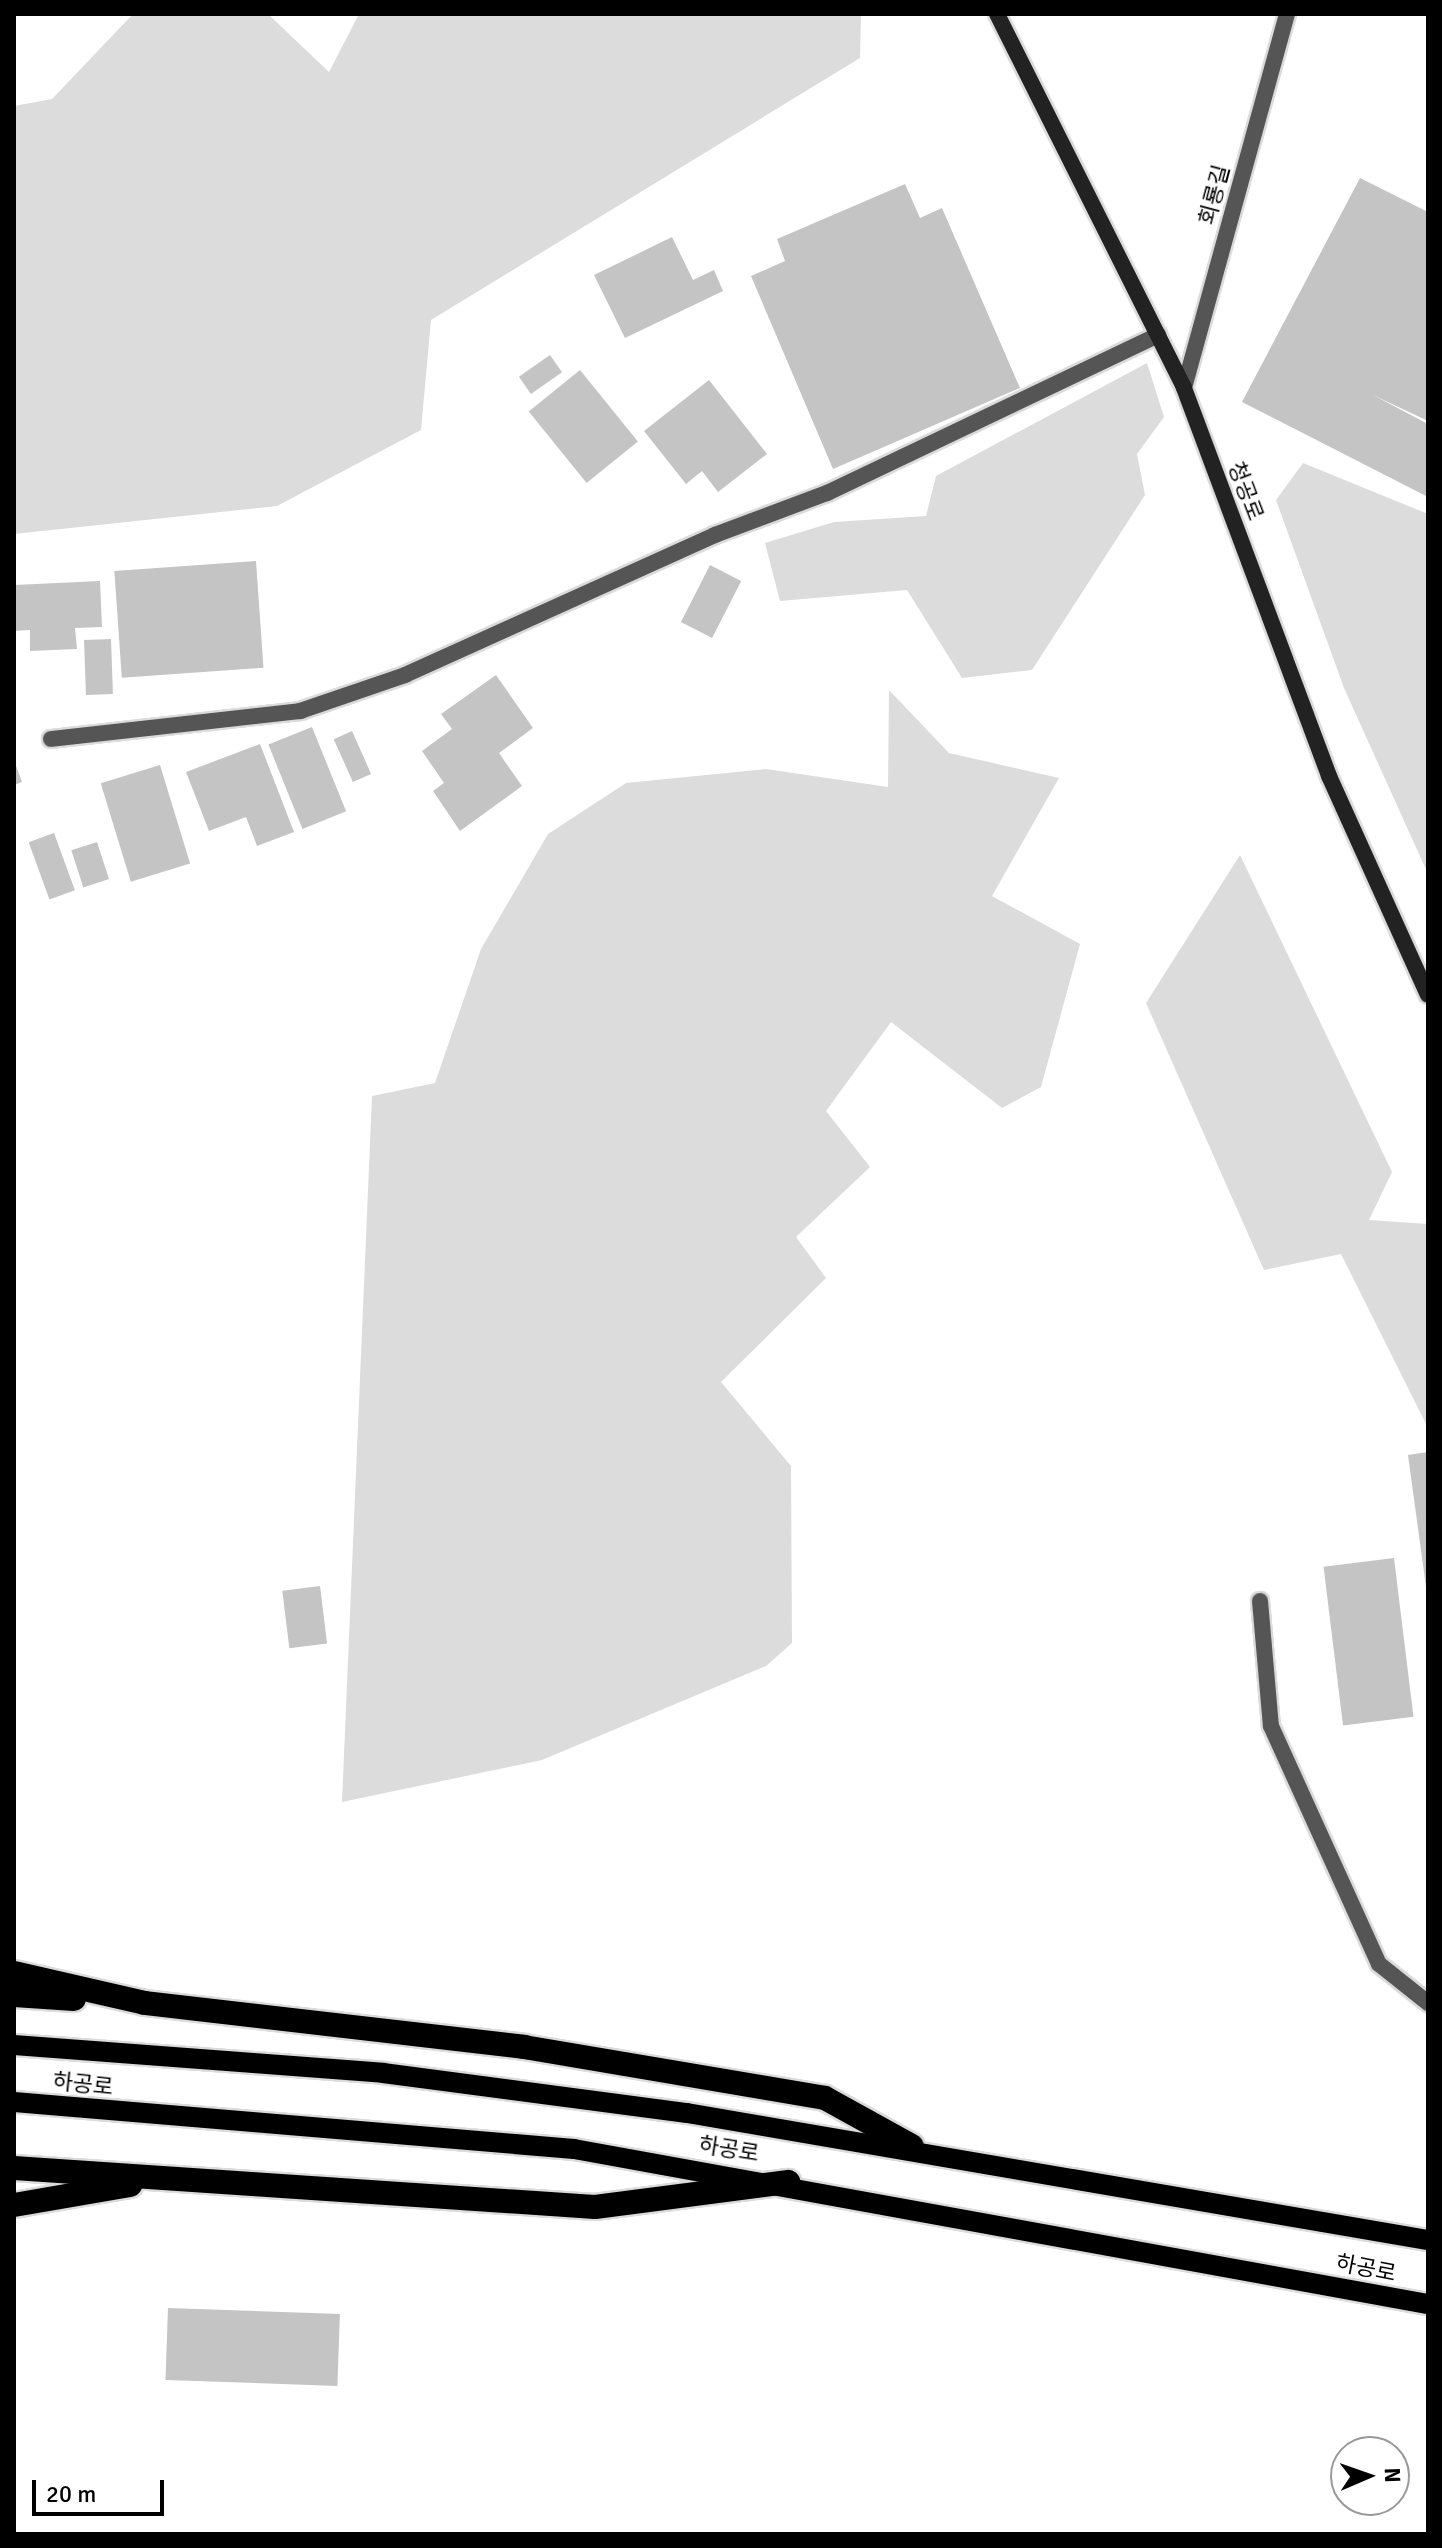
<!DOCTYPE html>
<html>
<head>
<meta charset="utf-8">
<style>
  body { margin:0 }
  #map { position:relative; width:1442px; height:2548px; overflow:hidden; background:#fff; font-family:Signika,"Noto Sans KR",sans-serif }
  div>[style] { position:absolute }
  .green>* { inset:0; background:#dcdcdc }
  .building>* { inset:0; background:#c4c4c4; transform-origin:0 0 }
  .roads { filter:drop-shadow(2px 0 #dbdbdb) drop-shadow(-2px 0 #dbdbdb) drop-shadow(0 2px #dbdbdb) drop-shadow(0 -2px #dbdbdb) }
  .lane>* { height:16px; margin:-8px; padding:0 8px; transform-origin:8px; border-radius:8px; background:#555 }
  .street>* { height:16px; margin:-8px; padding:0 8px; transform-origin:8px; border-radius:8px; background:#555 }
  .secondary>* { height:16px; margin:-8px; padding:0 8px; transform-origin:8px; border-radius:8px; background:#222 }
  .primary>* { height:20px; margin:-10px; padding:0 10px; transform-origin:10px; border-radius:10px; background:#000 }
  .highway>* { height:24px; margin:-12px; padding:0 12px; transform-origin:12px; border-radius:12px; background:#000 }
  span { translate:-50% -50%; white-space:nowrap; text-align:center; line-height:1.15; -webkit-text-stroke:6px #fff; paint-order:stroke }
  .street-label { font-size:22px; color:#000 }
  .frame { position:absolute; inset:0; border:16px solid #000; pointer-events:none }
  .north { position:absolute; left:1330px; top:2436px; width:80px; height:80px; box-sizing:border-box; background:#fff; border:2px solid #999; border-radius:50%; rotate:88deg; font-size:22px; font-weight:700; line-height:32px; text-align:center; color:#000 }
  .north::after { content:''; display:block; margin:auto; width:28px; height:36px; background:#000; clip-path:polygon(50% 0,100% 100%,50% 72%,0 100%) }
  .scale { position:absolute; left:32px; top:2480px; width:132px; height:36px; box-sizing:border-box; border:4px solid #000; border-top:0; padding-left:10px; font-size:24px; line-height:28px; white-space:nowrap; color:#000; -webkit-text-stroke:6px #fff; paint-order:stroke }
</style>
</head>
<body>
<div id="map">
  <div class="green">
    <i style="clip-path:polygon(133px 14px,268px 14px,329px 72px,359px 14px,861px 14px,860px 58px,431px 320px,421px 430px,277px 506px,14px 534px,14px 106px,52px 99px)"></i>
    <i style="clip-path:polygon(1147px 363px,1164px 417px,1137px 454px,1145px 495px,1032px 670px,962px 678px,907px 590px,780px 601px,765px 543px,834px 522px,926px 516px,936px 476px)"></i>
    <i style="clip-path:polygon(1303px 463px,1428px 514px,1428px 874px,1344px 688px,1276px 500px)"></i>
    <i style="clip-path:polygon(889px 690px,949px 753px,1059px 778px,992px 896px,1080px 944px,1041px 1087px,1002px 1108px,891px 1022px,826px 1111px,870px 1167px,796px 1237px,826px 1278px,721px 1382px,791px 1466px,792px 1643px,766px 1666px,542px 1760px,342px 1802px,372px 1096px,435px 1083px,481px 949px,548px 834px,626px 783px,766px 769px,888px 787px)"></i>
    <i style="clip-path:polygon(1240px 855px,1392px 1172px,1369px 1220px,1428px 1224px,1428px 1428px,1341px 1254px,1264px 1270px,1146px 1003px)"></i>
  </div>
  <div class="building">
    <i style="clip-path:polygon(1360px 178px,1428px 212px,1428px 421px,1373px 395px,1428px 424px,1428px 497px,1242px 402px)"></i>
    <i style="clip-path:polygon(905px 184px,920px 218px,942px 208px,1020px 388px,833px 469px,751px 276px,785px 261px,777px 239px)"></i>
    <i style="clip-path:polygon(672px 237px,693px 280px,714px 270px,723px 291px,625px 338px,594px 275px)"></i>
    <i style="left:550px;top:355px;width:21px;height:38px;rotate:55deg"></i>
    <i style="left:580px;top:370px;width:92px;height:66px;rotate:51deg"></i>
    <i style="clip-path:polygon(709px 380px,767px 454px,718px 492px,702px 471px,686px 484px,644px 431px)"></i>
    <i style="left:256px;top:561px;width:107px;height:142px;rotate:86deg"></i>
    <i style="left:710px;top:565px;width:35px;height:64px;rotate:27deg"></i>
    <i style="clip-path:polygon(100px 581px,102px 627px,75px 628px,77px 649px,30px 651px,30px 630px,14px 631px,14px 585px)"></i>
    <i style="left:111px;top:639px;width:55px;height:27px;rotate:88deg"></i>
    <i style="clip-path:polygon(496px 675px,533px 728px,499px 753px,522px 786px,460px 831px,433px 791px,444px 783px,422px 751px,452px 729px,441px 714px)"></i>
    <i style="left:312px;top:727px;width:91px;height:47px;rotate:68deg"></i>
    <i style="left:352px;top:731px;width:47px;height:20px;rotate:66deg"></i>
    <i style="clip-path:polygon(260px 744px,294px 832px,257px 846px,246px 817px,209px 831px,186px 772px)"></i>
    <i style="clip-path:polygon(14px 760px,22px 782px,14px 785px)"></i>
    <i style="left:160px;top:765px;width:103px;height:62px;rotate:73deg"></i>
    <i style="left:54px;top:833px;width:61px;height:27px;rotate:70deg"></i>
    <i style="left:97px;top:842px;width:39px;height:27px;rotate:72deg"></i>
    <i style="clip-path:polygon(1428px 1452px,1428px 1587px,1426px 1587px,1408px 1455px)"></i>
    <i style="left:1394px;top:1558px;width:160px;height:71px;rotate:83deg"></i>
    <i style="left:320px;top:1586px;width:58px;height:38px;rotate:83deg"></i>
    <i style="left:168px;top:2308px;width:172px;height:72px;rotate:2deg"></i>
  </div>
  <div class="roads">
    <div class="lane">
      <i style="left:51px;top:739px;width:251px;rotate:-6.4deg"></i>
      <i style="left:300px;top:711px;width:111px;rotate:-18.9deg"></i>
      <i style="left:405px;top:675px;width:340px;rotate:-24.3deg"></i>
      <i style="left:715px;top:535px;width:120px;rotate:-20.6deg"></i>
      <i style="left:827px;top:493px;width:367px;rotate:-25.5deg"></i>
      <i style="left:1260px;top:1601px;width:125px;rotate:85deg"></i>
      <i style="left:1271px;top:1726px;width:261px;rotate:65.6deg"></i>
      <i style="left:1379px;top:1964px;width:63px;rotate:38.5deg"></i>
    </div>
    <div class="street">
      <i style="left:1184px;top:388px;width:388px;rotate:-74.6deg"></i>
    </div>
    <div class="secondary">
      <i style="left:997px;top:14px;width:418px;rotate:63.4deg"></i>
      <i style="left:1184px;top:388px;width:414px;rotate:69.5deg"></i>
      <i style="left:1329px;top:776px;width:240px;rotate:65.7deg"></i>
    </div>
    <div class="primary">
      <i style="left:14px;top:2045px;width:370px;rotate:4.3deg"></i>
      <i style="left:383px;top:2073px;width:307px;rotate:7.5deg"></i>
      <i style="left:687px;top:2113px;width:752px;rotate:9.73deg"></i>
      <i style="left:14px;top:2102px;width:562px;rotate:4.8deg"></i>
      <i style="left:574px;top:2149px;width:868px;rotate:10.29deg"></i>
    </div>
    <div class="highway">
      <i style="left:14px;top:1973px;width:134px;rotate:12.9deg"></i>
      <i style="left:145px;top:2003px;width:382px;rotate:6.6deg"></i>
      <i style="left:524px;top:2047px;width:305px;rotate:9.6deg"></i>
      <i style="left:825px;top:2098px;width:99px;rotate:28.9deg"></i>
      <i style="left:14px;top:1995px;width:60px;rotate:3.8deg"></i>
      <i style="left:14px;top:2168px;width:582px;rotate:3.84deg"></i>
      <i style="left:595px;top:2207px;width:195px;rotate:-7.4deg"></i>
      <i style="left:14px;top:2205px;width:118px;rotate:-9.8deg"></i>
    </div>
  </div>
  <div class="street-label">
    <span style="left:1214px;top:195px;rotate:-75deg">회룡길</span>
    <span style="left:1246px;top:491px;rotate:69deg">청공로</span>
    <span style="left:83px;top:2084px;rotate:6deg">하공로</span>
    <span style="left:729px;top:2149px;rotate:9deg">하공로</span>
    <span style="left:1366px;top:2268px;rotate:11deg">하공로</span>
  </div>
  <div class="frame"></div>
  <div class="north">N</div>
  <div class="scale">20 m</div>
</div>
</body>
</html>
